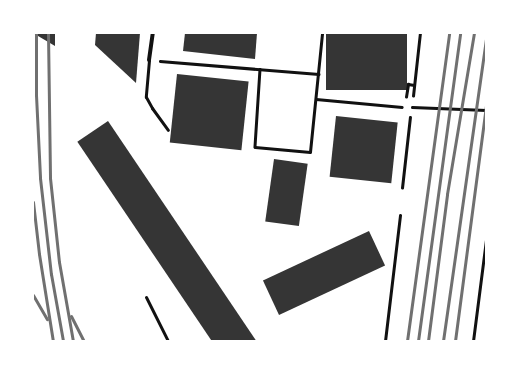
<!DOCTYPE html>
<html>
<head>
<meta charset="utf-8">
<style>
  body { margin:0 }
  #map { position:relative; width:519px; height:374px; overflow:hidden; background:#fff; font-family:"Sofia Sans Condensed",sans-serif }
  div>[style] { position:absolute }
  .building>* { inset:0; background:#353535; transform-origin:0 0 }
  .path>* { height:2.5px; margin:-1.25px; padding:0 1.25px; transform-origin:1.25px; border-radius:1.25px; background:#111 }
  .service>* { height:3px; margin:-1.5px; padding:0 1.5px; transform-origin:1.5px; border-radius:1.5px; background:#111 }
  .minor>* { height:4px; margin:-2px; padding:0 2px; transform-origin:2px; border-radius:2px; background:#111 }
  .rail>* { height:3px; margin:-1.5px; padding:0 1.5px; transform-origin:1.5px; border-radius:1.5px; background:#707070 }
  span { translate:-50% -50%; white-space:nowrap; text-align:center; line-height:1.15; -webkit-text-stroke:3.5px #fff; paint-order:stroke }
  .frame { position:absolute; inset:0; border:34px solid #fff; pointer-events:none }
</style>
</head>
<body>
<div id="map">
  <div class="building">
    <i style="clip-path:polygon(33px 33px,55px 33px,55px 46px)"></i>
    <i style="clip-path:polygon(96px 33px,140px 33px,136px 83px,95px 45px)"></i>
    <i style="clip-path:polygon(185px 33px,257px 33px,255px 59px,183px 51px)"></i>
    <i style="left:326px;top:33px;width:81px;height:57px"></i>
    <i style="left:177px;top:74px;width:72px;height:69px;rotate:6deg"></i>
    <i style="left:336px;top:116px;width:62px;height:61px;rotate:6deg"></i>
    <i style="left:108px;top:121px;width:266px;height:37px;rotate:56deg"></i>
    <i style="left:274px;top:159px;width:34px;height:63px;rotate:8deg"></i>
    <i style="left:369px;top:231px;width:38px;height:117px;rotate:65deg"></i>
  </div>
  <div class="path">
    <i style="left:160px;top:61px;width:159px;rotate:4.7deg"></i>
    <i style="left:260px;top:69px;width:78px;rotate:93.7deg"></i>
    <i style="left:255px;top:147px;width:55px;rotate:5.2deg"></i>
    <i style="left:310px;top:152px;width:120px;rotate:-84.2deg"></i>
    <i style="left:413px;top:96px;width:63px;rotate:-83.7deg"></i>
    <i style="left:406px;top:97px;width:13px;rotate:-81deg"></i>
    <i style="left:408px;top:84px;width:6px;rotate:9deg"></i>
    <i style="left:316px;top:99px;width:86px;rotate:5.3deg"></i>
    <i style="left:402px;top:188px;width:71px;rotate:-83.6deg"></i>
  </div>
  <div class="service">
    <i style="left:149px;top:60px;width:37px;rotate:95deg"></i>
    <i style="left:146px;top:97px;width:13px;rotate:61deg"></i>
    <i style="left:152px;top:108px;width:27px;rotate:54deg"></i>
    <i style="left:412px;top:107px;width:74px;rotate:2.3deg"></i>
    <i style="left:146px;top:297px;width:49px;rotate:63.4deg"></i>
    <i style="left:385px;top:341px;width:127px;rotate:-83.2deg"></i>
    <i style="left:473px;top:341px;width:102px;rotate:-82.7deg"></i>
  </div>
  <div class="minor">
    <i style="left:149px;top:60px;width:27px;rotate:-82deg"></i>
  </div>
  <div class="rail">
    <i style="left:36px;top:33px;width:62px;rotate:90deg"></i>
    <i style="left:36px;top:95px;width:83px;rotate:87.2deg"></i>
    <i style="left:40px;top:178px;width:97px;rotate:83.5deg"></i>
    <i style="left:51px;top:274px;width:68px;rotate:79.8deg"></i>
    <i style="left:48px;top:33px;width:145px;rotate:89.2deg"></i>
    <i style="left:50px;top:178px;width:84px;rotate:83.9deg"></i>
    <i style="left:59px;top:262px;width:80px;rotate:80deg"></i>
    <i style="left:33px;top:202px;width:52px;rotate:83.4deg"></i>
    <i style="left:39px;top:254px;width:88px;rotate:80.9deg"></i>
    <i style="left:33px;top:295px;width:28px;rotate:60deg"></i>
    <i style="left:71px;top:316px;width:28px;rotate:63deg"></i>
    <i style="left:407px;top:341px;width:311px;rotate:-82.2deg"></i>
    <i style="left:418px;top:341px;width:311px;rotate:-82.2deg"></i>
    <i style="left:428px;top:341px;width:148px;rotate:-82.6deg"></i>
    <i style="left:447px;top:194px;width:163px;rotate:-80.5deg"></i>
    <i style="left:443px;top:341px;width:307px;rotate:-81.9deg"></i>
    <i style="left:455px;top:341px;width:238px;rotate:-82.5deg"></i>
  </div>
  <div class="frame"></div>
</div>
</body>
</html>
